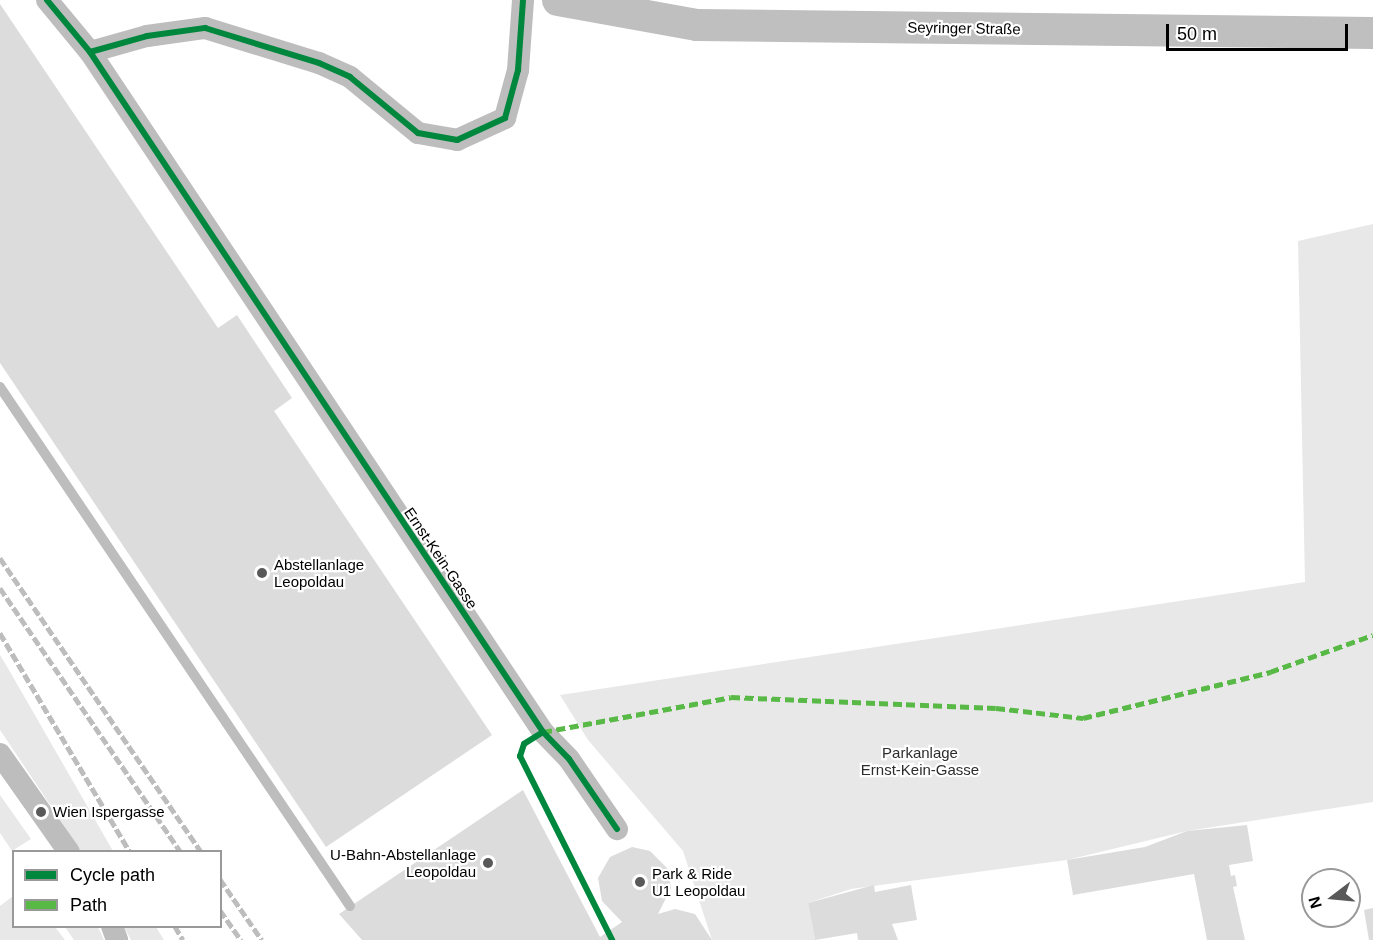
<!DOCTYPE html>
<html>
<head>
<meta charset="utf-8">
<style>
  body { margin:0 }
  #map { position:relative; width:1373px; height:940px; overflow:hidden; background:#fff; font-family:Arial,sans-serif }
  div>[style] { position:absolute }
  .green>* { inset:0; background:#e8e8e8 }
  .building>* { inset:0; background:#dcdcdc }
  .service>* { height:10px; margin:-5px; padding:0 5px; transform-origin:5px; border-radius:5px; background:#bdbdbd }
  .minor>* { height:22px; margin:-11px; padding:0 11px; transform-origin:11px; border-radius:11px; background:#bdbdbd }
  .secondary>* { height:32px; margin:-16px; padding:0 16px; transform-origin:16px; border-radius:16px; background:#bfbfbf }
  .rail>* { height:4.5px; margin-top:-2.25px; transform-origin:0; background:repeating-linear-gradient(90deg,#bdbdbd 0 9px,transparent 0 12px) }
  .quiet>* { height:4.5px; margin-top:-2.25px; transform-origin:0; background:repeating-linear-gradient(90deg,#58b947 0 9px,transparent 0 13.5px) }
  .cycleway>* { height:6px; margin:-3px; padding:0 3px; transform-origin:3px; border-radius:3px; background:#00873e }
  .dots>* { width:16px; height:16px; translate:-50% -50%; box-sizing:border-box; border:3px solid #fff; border-radius:50% }
  span { translate:-50% -50%; white-space:nowrap; text-align:center; line-height:1.15; -webkit-text-stroke:4.5px #fff; paint-order:stroke }
  .street-label { font-size:15px; color:#000 }
  .poi-label { font-size:15px; color:#000 }
  .left { translate:0 -50%; text-align:left }
  .right { translate:-100% -50%; text-align:right }
  .park-label { font-size:15px; color:#2d2d2d }
  .legend { position:absolute; left:12px; top:850px; width:210px; height:78px; box-sizing:border-box; background:#fff; border:2px solid #999; margin:0; padding:8px 10px; list-style:none; font-size:18px; color:#000 }
  .legend li { display:flex; align-items:center; gap:12px; height:30px }
  .legend b { width:30px; border:2px solid #999 }
  .north { position:absolute; left:1301px; top:868px; width:60px; height:60px; box-sizing:border-box; background:#fff; border:2px solid #999; border-radius:50%; rotate:254deg; font-size:16px; font-weight:700; line-height:24px; text-align:center; color:#000 }
  .north::after { content:''; display:block; margin:auto; width:21px; height:27px; background:#595959; clip-path:polygon(50% 0,100% 100%,50% 72%,0 100%) }
  .scale { position:absolute; left:1166px; top:24px; width:182px; height:27px; box-sizing:border-box; border:3px solid #000; border-top:0; padding-left:8px; font-size:18px; line-height:21px; white-space:nowrap; color:#000; -webkit-text-stroke:4px #fff; paint-order:stroke }
</style>
</head>
<body>
<div id="map">
  <div class="green">
    <i style="clip-path:polygon(1373px 224px,1373px 802px,1187px 831px,1067px 860px,851px 889px,808px 903px,815px 940px,712px 940px,683px 851px,588px 740px,560px 695px,1305px 582px,1298px 241px)"></i>
    <i style="clip-path:polygon(0 655px,9px 670px,113px 851px,81px 851px,0 730px)"></i>
    <i style="clip-path:polygon(0 795px,31px 839px,12px 851px,0 833px)"></i>
    <i style="clip-path:polygon(13px 896px,14px 926px,55px 927px,65px 940px,0 940px,0 906px)"></i>
    <i style="clip-path:polygon(65px 927px,98px 927px,104px 940px,74px 940px)"></i>
    <i style="clip-path:polygon(124px 927px,156px 927px,164px 940px,131px 940px)"></i>
  </div>
  <div class="building">
    <i style="clip-path:polygon(0 4px,218px 328px,237px 315px,292px 398px,274px 411px,492px 735px,326px 847px,0 363px)"></i>
    <i style="clip-path:polygon(523px 790px,600px 937px,622px 922px,602px 901px,598px 878px,610px 857px,632px 847px,650px 851px,668px 869px,671px 888px,658px 914px,675px 909px,695px 914px,712px 940px,362px 940px,339px 914px)"></i>
    <i style="clip-path:polygon(1247px 825px,1253px 861px,1229px 865px,1231px 876px,1235px 875px,1237px 886px,1233px 887px,1245px 940px,1207px 940px,1194px 874px,1073px 895px,1067px 860px,1145px 847px,1187px 831px)"></i>
    <i style="clip-path:polygon(874px 885px,875px 892px,911px 885px,917px 920px,892px 924px,898px 940px,858px 940px,857px 933px,815px 940px,808px 903px)"></i>
    <i style="clip-path:polygon(1373px 908px,1373px 940px,1369px 940px,1364px 910px)"></i>
  </div>
  <div class="service">
    <i style="left:0;top:387px;width:626px;rotate:56.01deg"></i>
  </div>
  <div class="minor">
    <i style="left:47px;top:0;width:67px;rotate:50.4deg"></i>
    <i style="left:90px;top:52px;width:817px;rotate:56.33deg"></i>
    <i style="left:543px;top:732px;width:37px;rotate:46deg"></i>
    <i style="left:569px;top:759px;width:85px;rotate:55.6deg"></i>
    <i style="left:90px;top:52px;width:59px;rotate:-15.7deg"></i>
    <i style="left:147px;top:36px;width:59px;rotate:-7.9deg"></i>
    <i style="left:205px;top:28px;width:119px;rotate:17.1deg"></i>
    <i style="left:319px;top:63px;width:34px;rotate:24deg"></i>
    <i style="left:350px;top:77px;width:88px;rotate:39.5deg"></i>
    <i style="left:418px;top:133px;width:40px;rotate:10deg"></i>
    <i style="left:457px;top:140px;width:53px;rotate:-24.6deg"></i>
    <i style="left:505px;top:118px;width:50px;rotate:-74.8deg"></i>
    <i style="left:518px;top:70px;width:70px;rotate:-85.9deg"></i>
    <i style="left:0;top:754px;width:120px;rotate:54.9deg"></i>
    <i style="left:112px;top:926px;width:15px;rotate:70deg"></i>
  </div>
  <div class="secondary">
    <i style="left:558px;top:0;width:141px;rotate:10.2deg"></i>
    <i style="left:697px;top:25px;width:676px;rotate:0.68deg"></i>
  </div>
  <div class="rail">
    <i style="left:0;top:558px;width:356px;rotate:55.6deg"></i>
    <i style="left:0;top:588px;width:320px;rotate:55.6deg"></i>
    <i style="left:0;top:633px;width:255px;rotate:59.3deg"></i>
    <i style="left:220px;top:879px;width:74px;rotate:55.5deg"></i>
    <i style="left:220px;top:910px;width:37px;rotate:55deg"></i>
    <i style="left:175px;top:926px;width:16px;rotate:60deg"></i>
  </div>
  <div class="quiet">
    <i style="left:543px;top:732px;width:191px;rotate:-10.5deg"></i>
    <i style="left:731px;top:697px;width:265px;rotate:2.4deg"></i>
    <i style="left:996px;top:708px;width:88px;rotate:6.6deg"></i>
    <i style="left:1083px;top:718px;width:193px;rotate:-13.8deg"></i>
    <i style="left:1270px;top:672px;width:109px;rotate:-19.8deg"></i>
  </div>
  <div class="cycleway">
    <i style="left:47px;top:0;width:67px;rotate:50.4deg"></i>
    <i style="left:90px;top:52px;width:817px;rotate:56.33deg"></i>
    <i style="left:543px;top:732px;width:37px;rotate:46deg"></i>
    <i style="left:569px;top:759px;width:85px;rotate:55.6deg"></i>
    <i style="left:90px;top:52px;width:59px;rotate:-15.7deg"></i>
    <i style="left:147px;top:36px;width:59px;rotate:-7.9deg"></i>
    <i style="left:205px;top:28px;width:119px;rotate:17.1deg"></i>
    <i style="left:319px;top:63px;width:34px;rotate:24deg"></i>
    <i style="left:350px;top:77px;width:88px;rotate:39.5deg"></i>
    <i style="left:418px;top:133px;width:40px;rotate:10deg"></i>
    <i style="left:457px;top:140px;width:53px;rotate:-24.6deg"></i>
    <i style="left:505px;top:118px;width:50px;rotate:-74.8deg"></i>
    <i style="left:518px;top:70px;width:70px;rotate:-85.9deg"></i>
    <i style="left:543px;top:732px;width:22px;rotate:148deg"></i>
    <i style="left:524px;top:744px;width:13px;rotate:108deg"></i>
    <i style="left:520px;top:756px;width:206px;rotate:63.4deg"></i>
  </div>
  <div class="dots">
    <i style="left:262px;top:573px;background:#595959"></i>
    <i style="left:41px;top:812px;background:#595959"></i>
    <i style="left:488px;top:863px;background:#595959"></i>
    <i style="left:640px;top:882px;background:#595959"></i>
  </div>
  <div class="street-label">
    <span style="left:964px;top:28px;rotate:1deg">Seyringer Straße</span>
    <span style="left:441px;top:558px;rotate:56deg">Ernst-Kein-Gasse</span>
  </div>
  <div class="poi-label">
    <span class="left" style="left:274px;top:573px">Abstellanlage<br>Leopoldau</span>
    <span class="left" style="left:53px;top:812px">Wien Ispergasse</span>
    <span class="right" style="left:476px;top:863px">U-Bahn-Abstellanlage<br>Leopoldau</span>
    <span class="left" style="left:652px;top:882px">Park &amp; Ride<br>U1 Leopoldau</span>
  </div>
  <div class="park-label">
    <span style="left:920px;top:761px">Parkanlage<br>Ernst-Kein-Gasse</span>
  </div>
  <ul class="legend">
  <li><b style="height:8px;background:#00873e"></b>Cycle path</li>
  <li><b style="height:8px;background:#58b947"></b>Path</li>
  </ul>
  <div class="north">N</div>
  <div class="scale">50 m</div>
</div>
</body>
</html>
